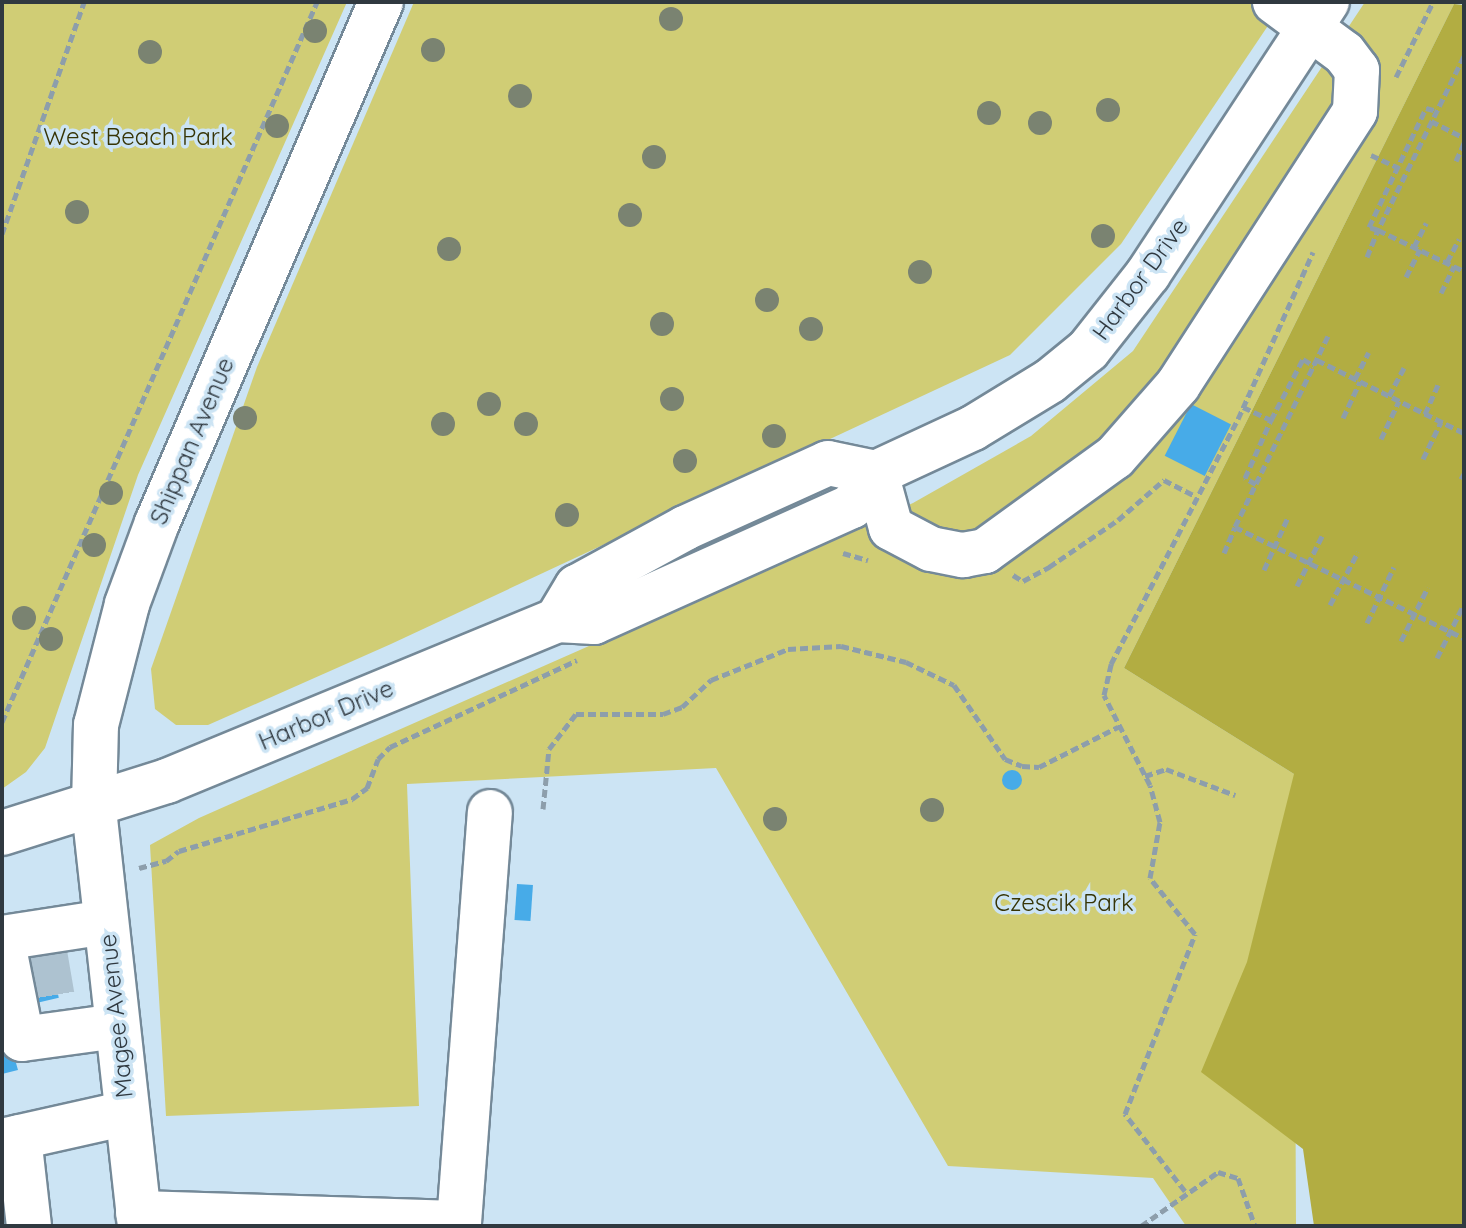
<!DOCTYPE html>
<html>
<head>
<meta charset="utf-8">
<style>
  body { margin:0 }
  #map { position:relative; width:1466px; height:1228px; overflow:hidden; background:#cce4f4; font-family:Quicksand,sans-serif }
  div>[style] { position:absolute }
  .green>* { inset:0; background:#d0cd75 }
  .water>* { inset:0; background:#b2ad42 }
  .building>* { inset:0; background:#47abe8; transform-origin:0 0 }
  .round { border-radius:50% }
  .minor-tunnel>* { height:44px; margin-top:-22px; transform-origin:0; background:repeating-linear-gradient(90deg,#adc2d0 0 44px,transparent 0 66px) }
  .path>* { height:5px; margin-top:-2.5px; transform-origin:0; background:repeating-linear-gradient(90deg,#8d9eab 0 8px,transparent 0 12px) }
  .roads { filter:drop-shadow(2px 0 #748998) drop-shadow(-2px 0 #748998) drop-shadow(0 2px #748998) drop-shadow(0 -2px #748998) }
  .minor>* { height:44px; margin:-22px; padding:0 22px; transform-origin:22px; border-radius:22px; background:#fff }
  .trees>* { width:24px; height:24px; margin:-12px; border-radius:50%; background:#7a8371 }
  span { translate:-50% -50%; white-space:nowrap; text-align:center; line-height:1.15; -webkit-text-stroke:7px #cce4f4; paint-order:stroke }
  .park-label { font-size:24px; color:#363405 }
  .street-label { font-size:24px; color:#303940 }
  .frame { position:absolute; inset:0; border:4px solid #303940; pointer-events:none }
</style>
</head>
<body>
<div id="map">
  <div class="green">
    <i style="clip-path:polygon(2px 2px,347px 2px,138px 475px,45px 748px,26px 772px,2px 789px)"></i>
    <i style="clip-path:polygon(414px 2px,1284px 2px,1121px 244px,1010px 355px,391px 644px,208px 725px,176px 725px,155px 709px,151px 669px,257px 367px)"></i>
    <i style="clip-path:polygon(1365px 2px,1455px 2px,1124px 668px,1294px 774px,1296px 1226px,1186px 1226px,1153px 1178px,948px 1166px,716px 768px,407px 784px,419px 1106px,166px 1116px,150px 845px,199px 818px,913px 503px,1031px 436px,1133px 351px)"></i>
  </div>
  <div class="water">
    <i style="clip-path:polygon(1454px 4px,1464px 5px,1464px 1226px,1314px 1226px,1303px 1149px,1201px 1072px,1247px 962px,1294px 774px,1124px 668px)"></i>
  </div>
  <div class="building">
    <i style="left:1191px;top:404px;width:45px;height:58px;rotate:27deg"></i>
    <i class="round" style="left:1002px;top:770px;width:20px;height:20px"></i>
    <i style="left:517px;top:884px;width:16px;height:36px;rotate:4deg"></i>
    <i style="left:48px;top:951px;width:48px;height:34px;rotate:77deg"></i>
    <i style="clip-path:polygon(2px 1013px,18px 1070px,2px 1074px)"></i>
  </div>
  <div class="minor-tunnel">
    <i style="left:45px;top:952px;width:48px;rotate:80.3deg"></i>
  </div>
  <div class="path">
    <i style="left:1464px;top:56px;width:194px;rotate:116.3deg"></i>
    <i style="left:1378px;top:230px;width:95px;rotate:25.5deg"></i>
    <i style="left:1396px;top:77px;width:84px;rotate:-63.7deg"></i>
    <i style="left:1431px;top:121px;width:37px;rotate:27deg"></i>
    <i style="left:1371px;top:155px;width:31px;rotate:25deg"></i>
    <i style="left:1456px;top:161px;width:20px;rotate:-66deg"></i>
    <i style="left:2px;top:234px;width:246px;rotate:-70.5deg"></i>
    <i style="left:1414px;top:247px;width:27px;rotate:-63deg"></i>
    <i style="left:1367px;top:257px;width:29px;rotate:-68deg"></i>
    <i style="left:1378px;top:230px;width:9px;rotate:-162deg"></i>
    <i style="left:1369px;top:227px;width:132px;rotate:-64.4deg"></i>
    <i style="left:1426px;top:108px;width:11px;rotate:15deg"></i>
    <i style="left:1447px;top:262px;width:26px;rotate:-62deg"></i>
    <i style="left:1406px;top:277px;width:31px;rotate:-63deg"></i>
    <i style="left:1441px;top:293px;width:30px;rotate:-64deg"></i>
    <i style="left:1328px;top:336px;width:212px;rotate:116deg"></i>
    <i style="left:1235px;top:527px;width:254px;rotate:25.9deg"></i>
    <i style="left:1317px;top:360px;width:164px;rotate:26.4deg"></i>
    <i style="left:1355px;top:379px;width:30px;rotate:-63deg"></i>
    <i style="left:1389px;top:396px;width:32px;rotate:-62deg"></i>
    <i style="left:1243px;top:407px;width:31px;rotate:25deg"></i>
    <i style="left:1425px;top:414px;width:32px;rotate:-66deg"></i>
    <i style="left:1343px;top:418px;width:40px;rotate:-65deg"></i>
    <i style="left:1381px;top:439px;width:42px;rotate:-64.7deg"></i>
    <i style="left:1423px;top:459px;width:41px;rotate:-64.1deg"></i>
    <i style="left:1461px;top:479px;width:6px;rotate:-59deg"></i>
    <i style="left:1256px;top:484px;width:13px;rotate:-151deg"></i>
    <i style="left:1245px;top:478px;width:64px;rotate:-65.9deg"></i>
    <i style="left:1271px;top:420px;width:69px;rotate:-62.3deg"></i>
    <i style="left:1303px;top:359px;width:13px;rotate:32deg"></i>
    <i style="left:843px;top:553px;width:26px;rotate:16deg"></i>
    <i style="left:1224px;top:553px;width:28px;rotate:-67deg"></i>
    <i style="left:1264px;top:570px;width:58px;rotate:-65.6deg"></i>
    <i style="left:1013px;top:575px;width:12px;rotate:31deg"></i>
    <i style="left:1023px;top:581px;width:30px;rotate:-28deg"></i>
    <i style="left:1049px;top:567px;width:83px;rotate:-34.3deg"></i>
    <i style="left:1118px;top:520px;width:61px;rotate:-41deg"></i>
    <i style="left:1164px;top:480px;width:34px;rotate:27deg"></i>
    <i style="left:1297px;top:586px;width:56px;rotate:-63.4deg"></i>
    <i style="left:1330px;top:605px;width:60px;rotate:-62.2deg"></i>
    <i style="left:1367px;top:623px;width:62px;rotate:-64.3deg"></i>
    <i style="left:1401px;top:641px;width:60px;rotate:-63.4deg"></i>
    <i style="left:1437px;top:658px;width:58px;rotate:-63.4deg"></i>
    <i style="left:2px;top:722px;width:786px;rotate:-66.37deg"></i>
    <i style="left:1145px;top:776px;width:22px;rotate:-18deg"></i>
    <i style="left:1166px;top:769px;width:74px;rotate:20.6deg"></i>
    <i style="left:543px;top:809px;width:60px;rotate:-84.3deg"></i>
    <i style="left:549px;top:749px;width:44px;rotate:-52.4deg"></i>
    <i style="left:576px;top:714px;width:87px"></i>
    <i style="left:663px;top:714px;width:20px;rotate:-20deg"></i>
    <i style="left:682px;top:707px;width:40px;rotate:-43deg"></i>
    <i style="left:711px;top:680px;width:83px;rotate:-21.9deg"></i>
    <i style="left:788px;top:649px;width:53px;rotate:-3.2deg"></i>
    <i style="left:841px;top:646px;width:67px;rotate:13.8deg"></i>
    <i style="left:906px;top:662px;width:53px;rotate:25.6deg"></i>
    <i style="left:954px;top:685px;width:90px;rotate:55.4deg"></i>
    <i style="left:1005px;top:759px;width:18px;rotate:22deg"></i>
    <i style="left:1022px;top:766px;width:17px;rotate:3deg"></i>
    <i style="left:1039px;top:767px;width:89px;rotate:-26.9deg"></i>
    <i style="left:139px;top:868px;width:28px;rotate:-15deg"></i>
    <i style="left:166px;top:861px;width:16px;rotate:-38deg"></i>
    <i style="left:179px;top:851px;width:181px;rotate:-16.7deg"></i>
    <i style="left:352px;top:799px;width:19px;rotate:-36deg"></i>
    <i style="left:367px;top:788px;width:31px;rotate:-69deg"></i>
    <i style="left:378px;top:759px;width:17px;rotate:-45deg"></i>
    <i style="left:390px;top:747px;width:206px;rotate:-24.9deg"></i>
    <i style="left:1185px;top:1191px;width:98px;rotate:-127.9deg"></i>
    <i style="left:1125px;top:1114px;width:193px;rotate:-68.7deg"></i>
    <i style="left:1195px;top:934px;width:72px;rotate:-128.8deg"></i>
    <i style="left:1150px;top:878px;width:57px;rotate:-79.9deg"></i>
    <i style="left:1160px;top:822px;width:38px;rotate:-105deg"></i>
    <i style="left:1150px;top:785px;width:101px;rotate:-117.1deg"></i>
    <i style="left:1104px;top:695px;width:32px;rotate:-77deg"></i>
    <i style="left:1111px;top:664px;width:276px;rotate:-62.6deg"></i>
    <i style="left:1238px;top:419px;width:183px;rotate:-65.8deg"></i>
    <i style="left:1141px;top:1226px;width:94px;rotate:-35deg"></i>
    <i style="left:1218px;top:1172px;width:21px;rotate:17deg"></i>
    <i style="left:1238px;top:1178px;width:51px;rotate:70.5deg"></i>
  </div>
  <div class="roads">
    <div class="minor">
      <i style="left:876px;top:473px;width:57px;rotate:74.7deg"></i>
      <i style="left:891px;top:528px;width:45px;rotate:27.7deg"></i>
      <i style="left:931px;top:549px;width:33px;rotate:11deg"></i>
      <i style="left:963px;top:555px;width:22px;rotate:-10deg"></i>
      <i style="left:985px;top:551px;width:160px;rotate:-35.9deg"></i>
      <i style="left:1115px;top:457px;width:96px;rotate:-48.8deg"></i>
      <i style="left:1178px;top:385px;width:326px;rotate:-57.1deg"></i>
      <i style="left:1355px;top:111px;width:41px;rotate:-87.2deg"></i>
      <i style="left:1357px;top:70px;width:21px;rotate:-127deg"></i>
      <i style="left:1344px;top:53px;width:86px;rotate:-143.5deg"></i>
      <i style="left:557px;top:620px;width:39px;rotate:-59deg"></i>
      <i style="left:577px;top:587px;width:123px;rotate:-28.6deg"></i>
      <i style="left:685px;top:528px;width:157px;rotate:-24.4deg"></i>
      <i style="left:828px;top:463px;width:49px;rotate:11.8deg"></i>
      <i style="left:2px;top:833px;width:173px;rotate:-17.5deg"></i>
      <i style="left:167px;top:781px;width:422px;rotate:-22.4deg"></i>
      <i style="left:557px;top:620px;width:37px;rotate:3deg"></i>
      <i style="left:594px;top:622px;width:283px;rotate:-24.2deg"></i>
      <i style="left:852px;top:506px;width:41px;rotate:-54deg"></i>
      <i style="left:876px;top:473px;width:107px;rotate:-24.9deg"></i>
      <i style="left:973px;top:428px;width:90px;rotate:-31.4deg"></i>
      <i style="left:1050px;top:381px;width:49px;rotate:-39.2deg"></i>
      <i style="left:1088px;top:350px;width:97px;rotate:-51.7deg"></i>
      <i style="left:1148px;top:274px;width:326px;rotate:-56.7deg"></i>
      <i style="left:106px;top:922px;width:105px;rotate:171.3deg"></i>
      <i style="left:2px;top:938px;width:103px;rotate:78.8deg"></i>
      <i style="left:22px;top:1039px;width:96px;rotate:-7.8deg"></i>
      <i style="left:19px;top:1137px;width:90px;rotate:83.6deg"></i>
      <i style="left:2px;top:1141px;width:128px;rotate:-12.6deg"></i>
      <i style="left:138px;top:1213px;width:321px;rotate:1.8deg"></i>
      <i style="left:459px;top:1223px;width:412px;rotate:-85.7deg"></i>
      <i style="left:140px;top:1226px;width:423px;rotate:-96.3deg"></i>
      <i style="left:94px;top:806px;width:81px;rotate:-88.6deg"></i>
      <i style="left:96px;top:725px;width:125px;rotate:-75.6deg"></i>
      <i style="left:127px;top:604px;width:86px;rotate:-69.7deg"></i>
      <i style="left:157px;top:523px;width:567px;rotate:-66.74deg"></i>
    </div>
  </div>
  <div class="trees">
    <i style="left:671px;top:19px"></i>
    <i style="left:315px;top:31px"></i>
    <i style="left:433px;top:50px"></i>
    <i style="left:150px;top:52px"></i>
    <i style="left:520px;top:96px"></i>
    <i style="left:1108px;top:110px"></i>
    <i style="left:989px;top:113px"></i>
    <i style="left:1040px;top:123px"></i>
    <i style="left:277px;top:126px"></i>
    <i style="left:654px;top:157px"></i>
    <i style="left:77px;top:212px"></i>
    <i style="left:630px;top:215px"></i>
    <i style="left:1103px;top:236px"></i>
    <i style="left:449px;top:249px"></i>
    <i style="left:920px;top:272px"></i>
    <i style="left:767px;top:300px"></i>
    <i style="left:662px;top:324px"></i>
    <i style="left:811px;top:329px"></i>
    <i style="left:672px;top:399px"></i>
    <i style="left:489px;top:404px"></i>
    <i style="left:245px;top:418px"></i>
    <i style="left:443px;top:424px"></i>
    <i style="left:526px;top:424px"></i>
    <i style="left:774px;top:436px"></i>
    <i style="left:685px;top:461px"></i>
    <i style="left:111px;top:493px"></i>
    <i style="left:567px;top:515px"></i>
    <i style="left:94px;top:545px"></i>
    <i style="left:24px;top:618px"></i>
    <i style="left:51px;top:639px"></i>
    <i style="left:932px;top:810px"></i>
    <i style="left:775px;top:819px"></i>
  </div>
  <div class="park-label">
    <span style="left:138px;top:137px">West Beach Park</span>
    <span style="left:1064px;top:903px">Czescik Park</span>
  </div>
  <div class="street-label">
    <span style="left:1140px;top:279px;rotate:-54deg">Harbor Drive</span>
    <span style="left:192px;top:441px;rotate:-67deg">Shippan Avenue</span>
    <span style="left:326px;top:715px;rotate:-23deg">Harbor Drive</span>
    <span style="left:116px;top:1016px;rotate:-96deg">Magee Avenue</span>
  </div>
  <div class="frame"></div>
</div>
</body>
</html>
